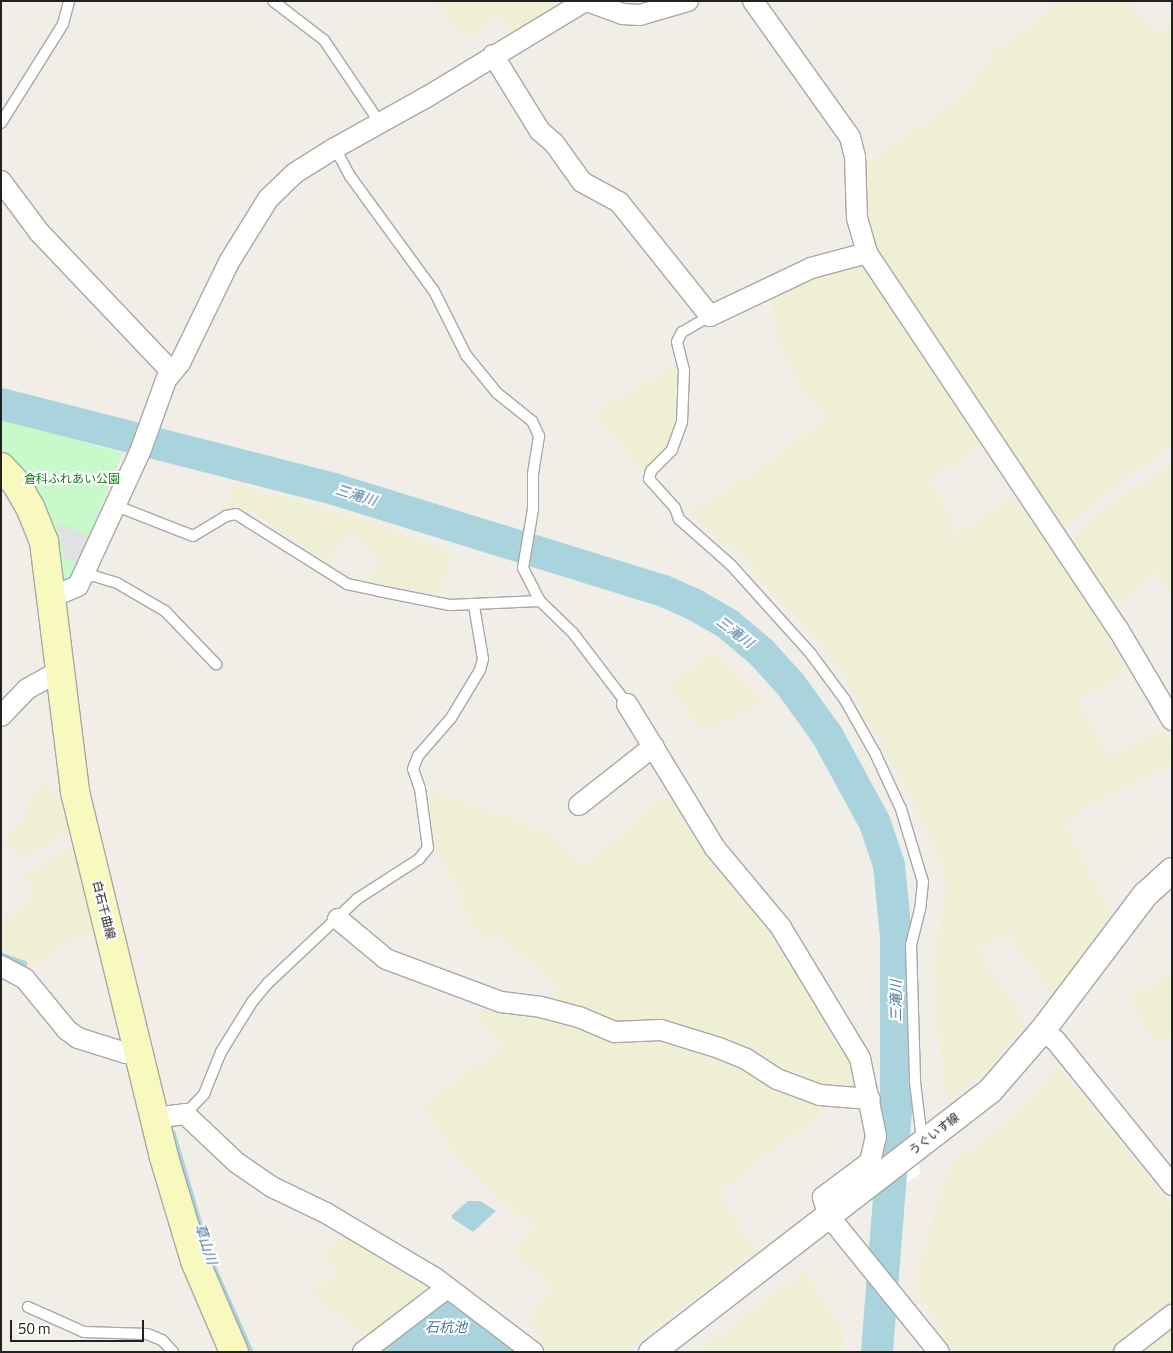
<!DOCTYPE html>
<html>
<head>
<meta charset="utf-8">
<style>
  body { margin:0 }
  #map { position:relative; width:1173px; height:1353px; overflow:hidden; background:#f1eee8; font-family:"Titillium Web","Noto Sans JP",sans-serif }
  div>[style] { position:absolute }
  .farmland>* { inset:0; background:#eeefd4 }
  .park>* { inset:0; background:#c8f9ca }
  .parking>* { inset:0; background:#e1e1e1 }
  .water>* { inset:0; background:#aad4dd }
  .pier>* { inset:0; background:#fff }
  .stream>* { height:5.5px; margin:-2.75px; padding:0 2.75px; transform-origin:2.75px; border-radius:2.75px; background:#aad4dd }
  .river>* { height:32px; margin:-16px; padding:0 16px; transform-origin:16px; border-radius:16px; background:#aad4dd }
  .roads { filter:drop-shadow(1px 0 #a8a8a8) drop-shadow(-1px 0 #a8a8a8) drop-shadow(0 1px #a8a8a8) drop-shadow(0 -1px #a8a8a8) }
  .service>* { height:10px; margin:-5px; padding:0 5px; transform-origin:5px; border-radius:5px; background:#fff }
  .minor>* { height:20px; margin:-10px; padding:0 10px; transform-origin:10px; border-radius:10px; background:#fff }
  .tertiary>* { height:25px; margin:-12.5px; padding:0 12.5px; transform-origin:12.5px; border-radius:12.5px; background:#fff }
  .secondary>* { height:28px; margin:-14px; padding:0 14px; transform-origin:14px; border-radius:14px; background:#f8f9bf }
  span { translate:-50% -50%; white-space:nowrap; text-align:center; line-height:1.15; -webkit-text-stroke:4px #fff; paint-order:stroke }
  .park-label { font-size:12px; color:#0e8013 }
  .street-label { font-size:12px; color:#212121 }
  .water-label { font-size:14px; color:#4878a0; font-style:italic }
  .frame { position:absolute; inset:0; border:2px solid #212121; pointer-events:none }
  .scale { position:absolute; left:10px; top:1320px; width:134px; height:22px; box-sizing:border-box; border:2px solid #212121; border-top:0; padding-left:6px; font-size:15px; line-height:18px; white-space:nowrap; color:#212121; -webkit-text-stroke:4px #fff; paint-order:stroke }
</style>
</head>
<body>
<div id="map">
  <div class="farmland">
    <i style="clip-path:polygon(436px 1px,555px 1px,557px 7px,512px 34px,499px 16px,465px 39px)"></i>
    <i style="clip-path:polygon(1061px 1px,1125px 1px,1157px 36px,1172px 23px,1172px 446px,1093px 502px,1062px 530px,877px 249px,871px 237px,865px 161px,877px 157px,947px 107px,968px 89px,997px 48px,1028px 29px)"></i>
    <i style="clip-path:polygon(859px 262px,980px 446px,929px 481px,953px 518px,948px 522px,957px 535px,1013px 495px,1095px 615px,1128px 671px,1079px 700px,1109px 757px,1164px 730px,1172px 747px,1172px 763px,1089px 805px,1065px 824px,1111px 915px,1052px 996px,1008px 934px,976px 947px,1026px 1023px,993px 1064px,948px 1102px,940px 1052px,934px 964px,946px 888px,943px 865px,929px 834px,854px 692px,824px 649px,741px 556px,690px 513px,771px 462px,827px 416px,801px 387px,778px 341px,769px 293px,814px 273px)"></i>
    <i style="clip-path:polygon(678px 364px,673px 438px,642px 474px,623px 446px,594px 417px,604px 407px)"></i>
    <i style="clip-path:polygon(1172px 462px,1172px 596px,1157px 571px,1117px 605px,1072px 542px,1073px 538px,1112px 503px)"></i>
    <i style="clip-path:polygon(231px 483px,360px 518px,453px 552px,437px 594px,365px 581px,379px 562px,361px 545px,364px 540px,352px 530px,326px 562px,250px 511px,239px 508px,225px 511px)"></i>
    <i style="clip-path:polygon(714px 651px,766px 701px,704px 732px,667px 685px)"></i>
    <i style="clip-path:polygon(46px 780px,65px 806px,70px 830px,24px 860px,7px 842px,9px 836px,27px 812px,27px 804px)"></i>
    <i style="clip-path:polygon(424px 789px,547px 832px,583px 868px,646px 811px,672px 795px,700px 842px,765px 923px,790px 959px,848px 1052px,860px 1085px,855px 1090px,823px 1087px,548px 1001px,558px 988px,504px 939px,498px 935px,481px 941px,457px 896px,462px 892px,434px 848px)"></i>
    <i style="clip-path:polygon(68px 847px,73px 848px,93px 931px,75px 939px,31px 967px,23px 959px,1px 950px,1px 922px,37px 898px,24px 875px)"></i>
    <i style="clip-path:polygon(1172px 972px,1172px 1035px,1159px 1044px,1145px 1028px,1130px 998px)"></i>
    <i style="clip-path:polygon(485px 1003px,657px 1037px,740px 1065px,796px 1095px,832px 1106px,718px 1192px,756px 1253px,624px 1352px,547px 1352px,534px 1342px,541px 1334px,526px 1322px,554px 1290px,513px 1252px,534px 1227px,489px 1189px,448px 1145px,423px 1104px,502px 1048px,479px 1017px)"></i>
    <i style="clip-path:polygon(1059px 1066px,1172px 1206px,1172px 1303px,1111px 1352px,954px 1352px,914px 1286px,943px 1181px,954px 1162px,1023px 1108px)"></i>
    <i style="clip-path:polygon(349px 1231px,432px 1282px,432px 1290px,368px 1341px,312px 1292px,338px 1272px,322px 1252px)"></i>
    <i style="clip-path:polygon(805px 1271px,844px 1333px,843px 1352px,698px 1352px)"></i>
    <i style="clip-path:polygon(1172px 1326px,1172px 1352px,1139px 1352px)"></i>
  </div>
  <div class="park">
    <i style="clip-path:polygon(1px 419px,123px 453px,72px 578px,63px 585px,16px 463px,1px 453px)"></i>
  </div>
  <div class="parking">
    <i style="clip-path:polygon(65px 525px,89px 536px,78px 563px,64px 558px,58px 526px)"></i>
  </div>
  <div class="water">
    <i style="clip-path:polygon(468px 1201px,480px 1201px,496px 1211px,473px 1232px,452px 1218px,452px 1215px)"></i>
    <i style="clip-path:polygon(446px 1300px,455px 1303px,523px 1352px,369px 1352px)"></i>
  </div>
  <div class="pier">
    <i style="clip-path:polygon(916px 1138px,920px 1174px,875px 1205px,872px 1169px)"></i>
  </div>
  <div class="stream">
    <i style="left:1px;top:955px;width:25px;rotate:21deg"></i>
    <i style="left:173px;top:1133px;width:131px;rotate:73.6deg"></i>
    <i style="left:210px;top:1259px;width:102px;rotate:66.2deg"></i>
  </div>
  <div class="river">
    <i style="left:1px;top:404px;width:344px;rotate:14.3deg"></i>
    <i style="left:334px;top:489px;width:345px;rotate:17.2deg"></i>
    <i style="left:664px;top:591px;width:34px;rotate:24deg"></i>
    <i style="left:695px;top:605px;width:39px;rotate:30deg"></i>
    <i style="left:729px;top:625px;width:42px;rotate:40.2deg"></i>
    <i style="left:761px;top:652px;width:45px;rotate:47.7deg"></i>
    <i style="left:791px;top:685px;width:62px;rotate:54.2deg"></i>
    <i style="left:827px;top:735px;width:100px;rotate:61.4deg"></i>
    <i style="left:875px;top:823px;width:44px;rotate:71.6deg"></i>
    <i style="left:889px;top:865px;width:71px;rotate:84.4deg"></i>
    <i style="left:896px;top:936px;width:174px;rotate:90deg"></i>
    <i style="left:896px;top:1110px;width:243px;rotate:94.5deg"></i>
  </div>
  <div class="roads">
    <div class="service">
      <i style="left:273px;top:1px;width:64px;rotate:37.4deg"></i>
      <i style="left:324px;top:40px;width:100px;rotate:56deg"></i>
      <i style="left:1px;top:123px;width:117px;rotate:-57.9deg"></i>
      <i style="left:63px;top:24px;width:24px;rotate:-75deg"></i>
      <i style="left:335px;top:148px;width:32px;rotate:62deg"></i>
      <i style="left:350px;top:176px;width:142px;rotate:53.9deg"></i>
      <i style="left:434px;top:291px;width:72px;rotate:63.4deg"></i>
      <i style="left:466px;top:355px;width:49px;rotate:50.8deg"></i>
      <i style="left:497px;top:393px;width:45px;rotate:38.7deg"></i>
      <i style="left:532px;top:421px;width:17px;rotate:65deg"></i>
      <i style="left:539px;top:436px;width:38px;rotate:99deg"></i>
      <i style="left:533px;top:474px;width:35px;rotate:90deg"></i>
      <i style="left:533px;top:509px;width:60px;rotate:99.6deg"></i>
      <i style="left:523px;top:568px;width:37px;rotate:63deg"></i>
      <i style="left:710px;top:316px;width:32px;rotate:150deg"></i>
      <i style="left:682px;top:332px;width:11px;rotate:117deg"></i>
      <i style="left:677px;top:342px;width:29px;rotate:76deg"></i>
      <i style="left:684px;top:370px;width:52px;rotate:92.2deg"></i>
      <i style="left:682px;top:422px;width:30px;rotate:110deg"></i>
      <i style="left:672px;top:450px;width:30px;rotate:135deg"></i>
      <i style="left:651px;top:471px;width:8px;rotate:104deg"></i>
      <i style="left:649px;top:479px;width:39px;rotate:48deg"></i>
      <i style="left:675px;top:508px;width:12px;rotate:70deg"></i>
      <i style="left:679px;top:519px;width:69px;rotate:41.5deg"></i>
      <i style="left:731px;top:565px;width:120px;rotate:48deg"></i>
      <i style="left:811px;top:654px;width:57px;rotate:53.5deg"></i>
      <i style="left:845px;top:700px;width:61px;rotate:60.5deg"></i>
      <i style="left:875px;top:753px;width:62px;rotate:65.1deg"></i>
      <i style="left:901px;top:809px;width:76px;rotate:73.2deg"></i>
      <i style="left:923px;top:882px;width:27px;rotate:96deg"></i>
      <i style="left:920px;top:909px;width:36px;rotate:104deg"></i>
      <i style="left:911px;top:944px;width:138px;rotate:88.3deg"></i>
      <i style="left:915px;top:1082px;width:58px;rotate:83.1deg"></i>
      <i style="left:114px;top:505px;width:85px;rotate:21.4deg"></i>
      <i style="left:193px;top:536px;width:39px;rotate:-31deg"></i>
      <i style="left:226px;top:516px;width:10px;rotate:-11deg"></i>
      <i style="left:236px;top:514px;width:131px;rotate:32.2deg"></i>
      <i style="left:347px;top:584px;width:33px;rotate:12deg"></i>
      <i style="left:379px;top:591px;width:72px;rotate:11.2deg"></i>
      <i style="left:450px;top:605px;width:90px;rotate:-2.5deg"></i>
      <i style="left:540px;top:601px;width:46px;rotate:44.1deg"></i>
      <i style="left:573px;top:633px;width:89px;rotate:52.7deg"></i>
      <i style="left:82px;top:577px;width:12px;rotate:-5deg"></i>
      <i style="left:94px;top:576px;width:24px;rotate:17deg"></i>
      <i style="left:117px;top:583px;width:56px;rotate:30.3deg"></i>
      <i style="left:165px;top:611px;width:74px;rotate:46.1deg"></i>
      <i style="left:185px;top:1114px;width:28px;rotate:-46deg"></i>
      <i style="left:204px;top:1094px;width:45px;rotate:-68deg"></i>
      <i style="left:221px;top:1052px;width:59px;rotate:-58.2deg"></i>
      <i style="left:252px;top:1002px;width:25px;rotate:-50deg"></i>
      <i style="left:268px;top:983px;width:122px;rotate:-43.3deg"></i>
      <i style="left:357px;top:899px;width:74px;rotate:-32.8deg"></i>
      <i style="left:419px;top:859px;width:14px;rotate:-51deg"></i>
      <i style="left:428px;top:848px;width:60px;rotate:-97.7deg"></i>
      <i style="left:420px;top:789px;width:21px;rotate:-109deg"></i>
      <i style="left:413px;top:769px;width:14px;rotate:-69deg"></i>
      <i style="left:418px;top:756px;width:50px;rotate:-49deg"></i>
      <i style="left:451px;top:718px;width:56px;rotate:-58.9deg"></i>
      <i style="left:480px;top:670px;width:11px;rotate:-75deg"></i>
      <i style="left:483px;top:659px;width:54px;rotate:-99.6deg"></i>
      <i style="left:28px;top:1307px;width:61px;rotate:24.1deg"></i>
      <i style="left:84px;top:1332px;width:63px;rotate:1.8deg"></i>
      <i style="left:147px;top:1334px;width:16px;rotate:22deg"></i>
      <i style="left:162px;top:1340px;width:16px;rotate:47deg"></i>
    </div>
    <div class="minor">
      <i style="left:587px;top:1px;width:37px;rotate:20deg"></i>
      <i style="left:622px;top:14px;width:18px;rotate:3deg"></i>
      <i style="left:640px;top:15px;width:50px;rotate:-16.3deg"></i>
      <i style="left:753px;top:1px;width:167px;rotate:54.5deg"></i>
      <i style="left:850px;top:137px;width:21px;rotate:76deg"></i>
      <i style="left:855px;top:157px;width:61px;rotate:88.1deg"></i>
      <i style="left:857px;top:218px;width:36px;rotate:74deg"></i>
      <i style="left:867px;top:253px;width:452px;rotate:56.3deg"></i>
      <i style="left:1118px;top:629px;width:106px;rotate:59.3deg"></i>
      <i style="left:493px;top:55px;width:89px;rotate:58.3deg"></i>
      <i style="left:540px;top:131px;width:18px;rotate:41deg"></i>
      <i style="left:554px;top:143px;width:48px;rotate:54.3deg"></i>
      <i style="left:582px;top:182px;width:42px;rotate:28.4deg"></i>
      <i style="left:619px;top:202px;width:146px;rotate:51.4deg"></i>
      <i style="left:710px;top:316px;width:112px;rotate:-25.4deg"></i>
      <i style="left:811px;top:268px;width:58px;rotate:-15deg"></i>
      <i style="left:1px;top:181px;width:64px;rotate:53.3deg"></i>
      <i style="left:39px;top:232px;width:192px;rotate:46.5deg"></i>
      <i style="left:52px;top:597px;width:28px;rotate:-23deg"></i>
      <i style="left:78px;top:586px;width:148px;rotate:-65.2deg"></i>
      <i style="left:140px;top:452px;width:77px;rotate:-70.1deg"></i>
      <i style="left:166px;top:380px;width:22px;rotate:-51deg"></i>
      <i style="left:180px;top:363px;width:112px;rotate:-64.1deg"></i>
      <i style="left:229px;top:262px;width:74px;rotate:-58.2deg"></i>
      <i style="left:268px;top:199px;width:37px;rotate:-44deg"></i>
      <i style="left:295px;top:173px;width:47px;rotate:-32deg"></i>
      <i style="left:335px;top:148px;width:103px;rotate:-29.1deg"></i>
      <i style="left:425px;top:98px;width:187px;rotate:-31.2deg"></i>
      <i style="left:627px;top:704px;width:169px;rotate:58.6deg"></i>
      <i style="left:715px;top:848px;width:102px;rotate:50.2deg"></i>
      <i style="left:780px;top:926px;width:154px;rotate:58.8deg"></i>
      <i style="left:860px;top:1058px;width:80px;rotate:78.4deg"></i>
      <i style="left:876px;top:1136px;width:27px;rotate:103deg"></i>
      <i style="left:870px;top:1162px;width:59px;rotate:143.3deg"></i>
      <i style="left:823px;top:1197px;width:19px;rotate:74deg"></i>
      <i style="left:828px;top:1215px;width:176px;rotate:51deg"></i>
      <i style="left:1px;top:716px;width:37px;rotate:-46deg"></i>
      <i style="left:27px;top:689px;width:37px;rotate:-29deg"></i>
      <i style="left:579px;top:805px;width:95px;rotate:-38.2deg"></i>
      <i style="left:338px;top:919px;width:62px;rotate:39.8deg"></i>
      <i style="left:386px;top:959px;width:123px;rotate:20.5deg"></i>
      <i style="left:501px;top:1002px;width:40px;rotate:7.1deg"></i>
      <i style="left:541px;top:1007px;width:39px;rotate:15deg"></i>
      <i style="left:579px;top:1017px;width:39px;rotate:23deg"></i>
      <i style="left:615px;top:1032px;width:46px;rotate:-2.5deg"></i>
      <i style="left:661px;top:1030px;width:61px;rotate:17.2deg"></i>
      <i style="left:719px;top:1048px;width:29px;rotate:22deg"></i>
      <i style="left:746px;top:1059px;width:37px;rotate:33deg"></i>
      <i style="left:777px;top:1079px;width:46px;rotate:20.4deg"></i>
      <i style="left:820px;top:1095px;width:50px;rotate:4.6deg"></i>
      <i style="left:1px;top:966px;width:27px;rotate:28deg"></i>
      <i style="left:25px;top:979px;width:66px;rotate:50.5deg"></i>
      <i style="left:67px;top:1030px;width:14px;rotate:36deg"></i>
      <i style="left:78px;top:1038px;width:50px;rotate:17.4deg"></i>
      <i style="left:126px;top:1053px;width:12px;rotate:-5deg"></i>
      <i style="left:1042px;top:1030px;width:18px;rotate:38deg"></i>
      <i style="left:1056px;top:1041px;width:185px;rotate:51.1deg"></i>
      <i style="left:153px;top:1118px;width:32px;rotate:-7deg"></i>
      <i style="left:185px;top:1114px;width:71px;rotate:43.3deg"></i>
      <i style="left:237px;top:1163px;width:42px;rotate:34.4deg"></i>
      <i style="left:272px;top:1187px;width:60px;rotate:25.7deg"></i>
      <i style="left:326px;top:1213px;width:127px;rotate:30.8deg"></i>
      <i style="left:435px;top:1278px;width:123px;rotate:37.1deg"></i>
      <i style="left:363px;top:1352px;width:106px;rotate:-37.3deg"></i>
      <i style="left:1124px;top:1352px;width:61px;rotate:-37.6deg"></i>
    </div>
    <div class="tertiary">
      <i style="left:651px;top:1352px;width:428px;rotate:-37.7deg"></i>
      <i style="left:990px;top:1090px;width:79px;rotate:-49.1deg"></i>
      <i style="left:1042px;top:1030px;width:171px;rotate:-52.9deg"></i>
      <i style="left:1145px;top:894px;width:36px;rotate:-42deg"></i>
    </div>
    <div class="secondary">
      <i style="left:1px;top:467px;width:22px;rotate:47deg"></i>
      <i style="left:16px;top:483px;width:28px;rotate:60deg"></i>
      <i style="left:30px;top:507px;width:38px;rotate:68deg"></i>
      <i style="left:44px;top:542px;width:252px;rotate:82.9deg"></i>
      <i style="left:75px;top:792px;width:373px;rotate:76.3deg"></i>
      <i style="left:163px;top:1154px;width:112px;rotate:73.3deg"></i>
      <i style="left:195px;top:1261px;width:99px;rotate:66.8deg"></i>
    </div>
  </div>
  <div class="park-label">
    <span style="left:72px;top:479px">倉科ふれあい公園</span>
  </div>
  <div class="street-label">
    <span style="left:104px;top:910px;rotate:76deg">白石千曲線</span>
    <span style="left:934px;top:1134px;rotate:-38deg">うぐいす線</span>
  </div>
  <div class="water-label">
    <span style="left:356px;top:495px;rotate:17deg">三滝川</span>
    <span style="left:735px;top:632px;rotate:37deg">三滝川</span>
    <span style="left:896px;top:1001px;rotate:-90deg">三滝川</span>
    <span style="left:206px;top:1244px;rotate:72deg">草山川</span>
    <span style="left:446px;top:1327px">石杭池</span>
  </div>
  <div class="frame"></div>
  <div class="scale">50 m</div>
</div>
</body>
</html>
